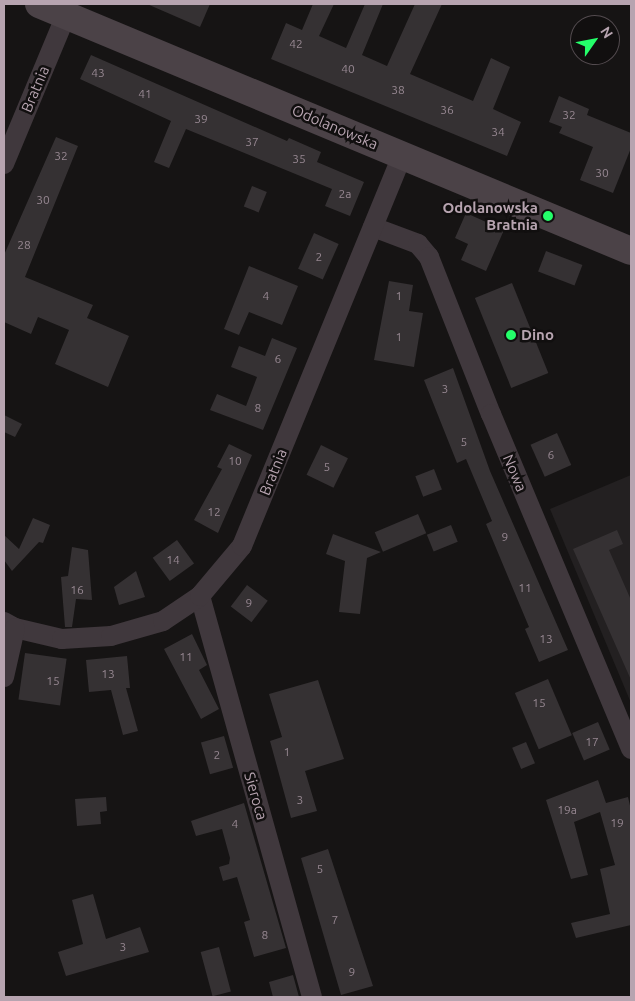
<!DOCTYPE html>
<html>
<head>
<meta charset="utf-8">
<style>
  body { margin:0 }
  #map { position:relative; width:635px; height:1001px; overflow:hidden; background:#161414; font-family:Ubuntu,sans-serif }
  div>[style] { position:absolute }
  .built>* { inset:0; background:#232021 }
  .building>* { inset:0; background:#353133; transform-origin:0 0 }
  .street>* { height:20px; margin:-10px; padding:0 10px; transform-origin:10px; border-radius:10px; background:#40383d }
  .secondary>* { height:28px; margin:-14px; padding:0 14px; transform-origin:14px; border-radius:14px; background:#4b4247 }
  .dots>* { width:14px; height:14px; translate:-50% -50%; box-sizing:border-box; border:2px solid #110f0f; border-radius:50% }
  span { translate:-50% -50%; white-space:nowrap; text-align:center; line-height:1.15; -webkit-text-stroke:5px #110f0f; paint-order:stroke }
  .number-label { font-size:12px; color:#968791 }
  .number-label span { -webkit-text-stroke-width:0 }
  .street-label { font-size:15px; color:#b7a4b0 }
  .poi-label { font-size:15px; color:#b7a4b0; font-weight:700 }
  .right { translate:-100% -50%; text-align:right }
  .left { translate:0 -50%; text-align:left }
  .frame { position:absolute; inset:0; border:5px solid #b7a4b0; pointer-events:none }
  .north { position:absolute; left:570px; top:15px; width:50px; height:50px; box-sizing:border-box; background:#110f0f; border:1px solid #534b4f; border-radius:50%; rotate:57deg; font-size:14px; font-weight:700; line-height:20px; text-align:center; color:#b7a4b0 }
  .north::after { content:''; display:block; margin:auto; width:18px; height:22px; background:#24fe6a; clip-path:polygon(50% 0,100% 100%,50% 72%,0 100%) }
</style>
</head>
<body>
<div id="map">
  <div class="built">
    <i style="clip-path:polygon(631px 475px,631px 703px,550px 509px)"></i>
  </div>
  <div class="building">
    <i style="clip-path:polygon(147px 4px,210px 4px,200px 27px)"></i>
    <i style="clip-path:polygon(313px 4px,334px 4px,319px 36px,346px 48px,365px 4px,383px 4px,362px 55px,387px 66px,415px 4px,442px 4px,410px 74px,473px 101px,491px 58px,510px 67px,493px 109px,521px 122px,507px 156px,271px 59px,286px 23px,302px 30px)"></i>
    <i style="clip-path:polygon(91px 55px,287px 141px,289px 138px,321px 152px,317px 162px,364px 182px,350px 216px,325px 206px,332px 189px,186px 129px,169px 168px,154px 162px,171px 121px,80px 79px)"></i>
    <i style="clip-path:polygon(559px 96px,589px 109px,587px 115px,631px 133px,631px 148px,613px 193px,580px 180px,593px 147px,559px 133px,562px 127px,549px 122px)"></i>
    <i style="clip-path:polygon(56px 137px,78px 146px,25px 277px,93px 305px,87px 318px,129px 336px,108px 387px,55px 364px,69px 330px,38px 317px,31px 334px,4px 322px,4px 255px)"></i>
    <i style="left:252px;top:186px;width:16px;height:22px;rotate:22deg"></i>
    <i style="clip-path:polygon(466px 213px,504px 230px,486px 271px,461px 260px,468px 244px,455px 238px)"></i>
    <i style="left:314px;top:233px;width:27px;height:39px;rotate:24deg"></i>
    <i style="left:546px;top:251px;width:39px;height:22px;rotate:21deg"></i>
    <i style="clip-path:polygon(249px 266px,298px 286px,282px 325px,249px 312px,239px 335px,224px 329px)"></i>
    <i style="clip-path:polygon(389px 281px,413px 285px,409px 311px,423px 313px,414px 367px,374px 360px)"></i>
    <i style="left:512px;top:283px;width:97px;height:40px;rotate:68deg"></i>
    <i style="clip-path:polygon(272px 338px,297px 348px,263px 430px,210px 410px,217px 394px,246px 406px,257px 377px,231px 367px,239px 346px,265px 356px)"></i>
    <i style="clip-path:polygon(453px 368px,490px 471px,568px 650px,539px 662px,525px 629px,529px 627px,486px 524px,492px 521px,466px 459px,457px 463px,424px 380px)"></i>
    <i style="clip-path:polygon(4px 415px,22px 424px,15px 437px,4px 432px)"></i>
    <i style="left:557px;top:433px;width:35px;height:29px;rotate:66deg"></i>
    <i style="clip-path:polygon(229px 444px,252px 455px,218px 533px,194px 520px,222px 469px,217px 467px)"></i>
    <i style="left:321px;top:445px;width:30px;height:33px;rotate:26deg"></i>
    <i style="left:434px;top:469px;width:22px;height:20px;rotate:69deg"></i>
    <i style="left:418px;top:514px;width:21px;height:47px;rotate:67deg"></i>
    <i style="clip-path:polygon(33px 518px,50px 525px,43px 543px,39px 542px,12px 571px,4px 560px,4px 535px,19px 549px)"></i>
    <i style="left:451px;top:525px;width:18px;height:26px;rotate:68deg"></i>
    <i style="clip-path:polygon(617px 530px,623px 544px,609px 550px,631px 600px,631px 680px,573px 549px)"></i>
    <i style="clip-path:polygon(333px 534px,381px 552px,367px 558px,360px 614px,339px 612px,345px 561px,326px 554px)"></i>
    <i style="left:177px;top:540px;width:29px;height:30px;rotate:54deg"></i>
    <i style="clip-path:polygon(72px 547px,88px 550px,92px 600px,76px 599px,72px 627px,65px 627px,61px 577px,68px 576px)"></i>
    <i style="clip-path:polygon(136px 571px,145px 597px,119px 605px,114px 587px)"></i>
    <i style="left:247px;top:585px;width:26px;height:27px;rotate:37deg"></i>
    <i style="clip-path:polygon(192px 634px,207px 665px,199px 670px,219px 709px,201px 719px,164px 649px)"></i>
    <i style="left:25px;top:653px;width:42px;height:47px;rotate:8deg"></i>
    <i style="clip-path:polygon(127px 656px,130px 688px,126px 688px,138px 731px,123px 735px,111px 690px,89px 692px,86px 660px)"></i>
    <i style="left:548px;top:679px;width:61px;height:36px;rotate:67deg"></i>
    <i style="clip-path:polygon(318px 680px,344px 759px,305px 771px,317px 811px,291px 818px,270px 741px,282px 737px,269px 694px)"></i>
    <i style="left:598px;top:722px;width:30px;height:28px;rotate:67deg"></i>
    <i style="left:224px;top:736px;width:33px;height:24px;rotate:74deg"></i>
    <i style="left:526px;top:742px;width:23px;height:15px;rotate:67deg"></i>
    <i style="clip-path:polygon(598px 780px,606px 803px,628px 797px,631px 810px,631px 925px,576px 938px,571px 923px,610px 914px,600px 869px,615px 865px,600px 812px,574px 822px,588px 875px,571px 879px,546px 800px)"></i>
    <i style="clip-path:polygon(106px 797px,107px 811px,100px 812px,101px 824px,77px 826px,75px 799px)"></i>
    <i style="clip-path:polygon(244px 803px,286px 948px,254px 957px,244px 922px,250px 920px,237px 877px,223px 881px,219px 867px,229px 864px,230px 858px,222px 829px,196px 836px,191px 821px)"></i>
    <i style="clip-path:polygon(328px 849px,373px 986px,341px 995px,301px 858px)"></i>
    <i style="clip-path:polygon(93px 894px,106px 939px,140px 927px,149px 952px,66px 976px,58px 952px,83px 944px,72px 900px)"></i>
    <i style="left:219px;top:947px;width:46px;height:19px;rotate:75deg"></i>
    <i style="clip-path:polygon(293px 975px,299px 997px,273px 997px,269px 982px)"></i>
  </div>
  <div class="street">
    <i style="left:4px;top:164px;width:161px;rotate:-67.4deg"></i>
    <i style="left:373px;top:227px;width:48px;rotate:20.7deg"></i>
    <i style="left:418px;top:244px;width:17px;rotate:50deg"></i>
    <i style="left:429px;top:257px;width:169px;rotate:68.5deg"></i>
    <i style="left:491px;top:414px;width:363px;rotate:67.3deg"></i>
    <i style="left:200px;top:596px;width:416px;rotate:74.4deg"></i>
    <i style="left:4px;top:622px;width:13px;rotate:29deg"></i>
    <i style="left:15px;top:628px;width:48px;rotate:13.2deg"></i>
    <i style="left:62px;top:639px;width:49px;rotate:-3.5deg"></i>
    <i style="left:111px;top:636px;width:54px;rotate:-16.1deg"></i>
    <i style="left:163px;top:621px;width:45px;rotate:-34deg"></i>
    <i style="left:200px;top:596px;width:65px;rotate:-50deg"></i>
    <i style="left:242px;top:546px;width:422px;rotate:-67.7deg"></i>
    <i style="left:4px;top:677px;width:50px;rotate:-77.3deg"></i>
  </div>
  <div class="secondary">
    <i style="left:39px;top:4px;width:641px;rotate:22.65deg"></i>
  </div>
  <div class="dots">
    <i style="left:548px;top:216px;background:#24fe6a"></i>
    <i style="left:511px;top:335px;background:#24fe6a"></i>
  </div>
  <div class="number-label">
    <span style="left:296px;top:44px">42</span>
    <span style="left:348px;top:69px">40</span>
    <span style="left:98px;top:73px">43</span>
    <span style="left:398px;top:90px">38</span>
    <span style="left:145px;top:94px">41</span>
    <span style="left:447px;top:110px">36</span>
    <span style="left:569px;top:115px">32</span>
    <span style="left:201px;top:119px">39</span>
    <span style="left:498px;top:132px">34</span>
    <span style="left:252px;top:142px">37</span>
    <span style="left:61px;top:156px">32</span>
    <span style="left:299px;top:159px">35</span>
    <span style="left:602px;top:173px">30</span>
    <span style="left:345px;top:194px">2a</span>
    <span style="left:43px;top:200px">30</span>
    <span style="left:24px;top:245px">28</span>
    <span style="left:319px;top:257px">2</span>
    <span style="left:266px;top:296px">4</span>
    <span style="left:399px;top:296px">1</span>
    <span style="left:399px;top:337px">1</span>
    <span style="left:278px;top:359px">6</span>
    <span style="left:445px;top:389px">3</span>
    <span style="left:258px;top:408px">8</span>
    <span style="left:464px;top:442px">5</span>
    <span style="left:551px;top:455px">6</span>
    <span style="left:235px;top:461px">10</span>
    <span style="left:327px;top:467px">5</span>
    <span style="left:214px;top:512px">12</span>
    <span style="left:505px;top:537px">9</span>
    <span style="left:173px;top:560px">14</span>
    <span style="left:525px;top:588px">11</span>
    <span style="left:77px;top:590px">16</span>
    <span style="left:249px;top:603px">9</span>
    <span style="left:546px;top:639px">13</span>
    <span style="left:186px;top:657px">11</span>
    <span style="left:108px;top:674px">13</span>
    <span style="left:53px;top:681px">15</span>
    <span style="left:539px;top:703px">15</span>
    <span style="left:592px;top:742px">17</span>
    <span style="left:287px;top:752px">1</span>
    <span style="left:217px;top:755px">2</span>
    <span style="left:300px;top:800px">3</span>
    <span style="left:567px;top:810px">19a</span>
    <span style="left:617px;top:823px">19</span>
    <span style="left:235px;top:824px">4</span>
    <span style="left:320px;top:869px">5</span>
    <span style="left:335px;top:920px">7</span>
    <span style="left:265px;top:935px">8</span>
    <span style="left:123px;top:947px">3</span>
    <span style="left:352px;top:972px">9</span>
  </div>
  <div class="street-label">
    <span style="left:35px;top:89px;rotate:-67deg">Bratnia</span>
    <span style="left:335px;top:127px;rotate:23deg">Odolanowska</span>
    <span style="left:273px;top:472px;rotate:-68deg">Bratnia</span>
    <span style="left:515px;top:473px;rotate:67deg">Nowa</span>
    <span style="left:256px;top:796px;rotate:74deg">Sieroca</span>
  </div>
  <div class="poi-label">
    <span class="right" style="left:538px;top:216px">Odolanowska<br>Bratnia</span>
    <span class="left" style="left:521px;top:335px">Dino</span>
  </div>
  <div class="frame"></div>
  <div class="north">N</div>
</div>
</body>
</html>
